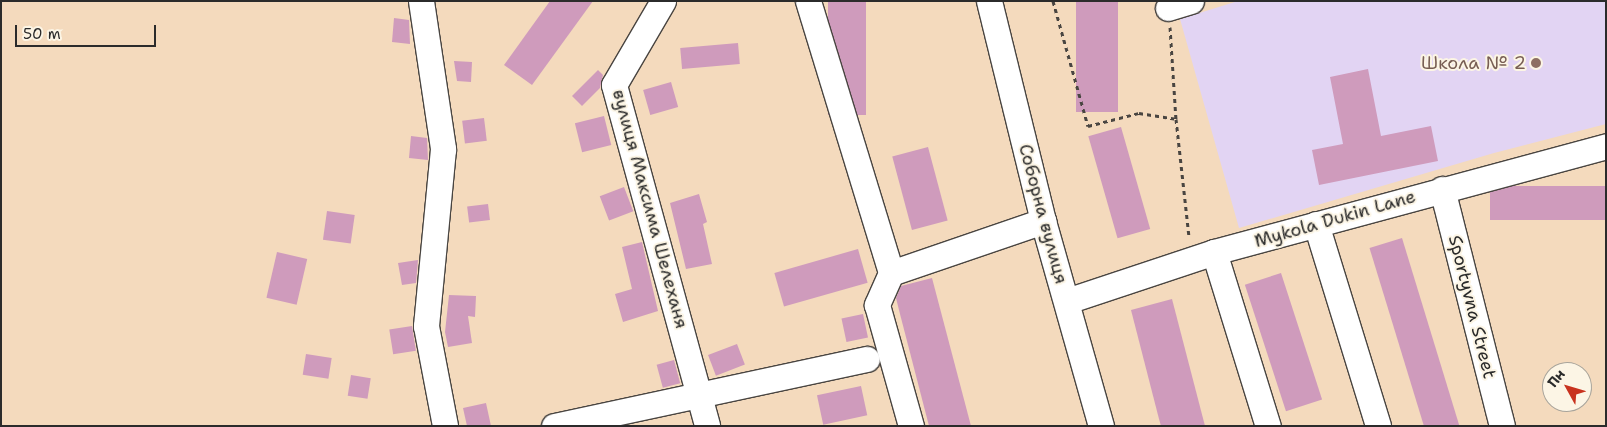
<!DOCTYPE html>
<html>
<head>
<meta charset="utf-8">
<style>
  body { margin:0 }
  #map { position:relative; width:1607px; height:427px; overflow:hidden; background:#f4dabd; font-family:"Shantell Sans",sans-serif }
  div>[style] { position:absolute }
  .built>* { inset:0; background:#e2d4f3 }
  .building>* { inset:0; background:#cf9bbc; transform-origin:0 0 }
  .path>* { height:3px; margin-top:-1.5px; transform-origin:0; background:repeating-linear-gradient(90deg,#494541 0 4px,transparent 0 8px) }
  .roads { filter:drop-shadow(1px 0 #494541) drop-shadow(-1px 0 #494541) drop-shadow(0 1px #494541) drop-shadow(0 -1px #494541) }
  .minor>* { height:25px; margin:-12.5px; padding:0 12.5px; transform-origin:12.5px; border-radius:12.5px; background:#fff }
  .dots>* { width:14px; height:14px; translate:-50% -50%; box-sizing:border-box; border:2px solid #fcf5e5; border-radius:50% }
  span { translate:-50% -50%; white-space:nowrap; text-align:center; line-height:1.15; -webkit-text-stroke:4px #fcf5e5; paint-order:stroke }
  .education-label { font-size:18px; color:#785e54 }
  .right { translate:-100% -50%; text-align:right }
  .street-label { font-size:18px; color:#2b2b2b }
  .frame { position:absolute; inset:0; border:2px solid #2b2b2b; pointer-events:none }
  .north { position:absolute; left:1542px; top:362px; width:50px; height:50px; box-sizing:border-box; background:#fcf5e5; border:1px solid #a8a49b; border-radius:50%; rotate:309deg; font-size:14px; font-weight:700; line-height:20px; text-align:center; color:#2b2b2b }
  .north::after { content:''; display:block; margin:auto; width:18px; height:22px; background:#c8321e; clip-path:polygon(50% 0,100% 100%,50% 72%,0 100%) }
  .scale { position:absolute; left:15px; top:25px; width:141px; height:22px; box-sizing:border-box; border:2px solid #2b2b2b; border-top:0; padding-left:6px; font-size:15px; line-height:18px; white-space:nowrap; color:#2b2b2b; -webkit-text-stroke:4px #fcf5e5; paint-order:stroke }
</style>
</head>
<body>
<div id="map">
  <div class="built">
    <i style="clip-path:polygon(1238px 1px,1606px 1px,1606px 124px,1494px 153px,1239px 228px,1180px 19px)"></i>
  </div>
  <div class="building">
    <i style="clip-path:polygon(550px 1px,593px 1px,532px 85px,504px 65px)"></i>
    <i style="left:828px;top:1px;width:38px;height:114px"></i>
    <i style="left:1076px;top:1px;width:42px;height:111px"></i>
    <i style="clip-path:polygon(394px 18px,409px 20px,410px 44px,392px 42px)"></i>
    <i style="left:738px;top:43px;width:21px;height:58px;rotate:85deg"></i>
    <i style="clip-path:polygon(454px 61px,472px 62px,471px 82px,457px 81px)"></i>
    <i style="clip-path:polygon(1368px 69px,1381px 136px,1431px 126px,1438px 161px,1319px 185px,1312px 150px,1343px 144px,1330px 77px)"></i>
    <i style="clip-path:polygon(598px 70px,603px 75px,600px 88px,582px 106px,572px 96px)"></i>
    <i style="left:671px;top:82px;width:26px;height:29px;rotate:74deg"></i>
    <i style="left:604px;top:116px;width:30px;height:30px;rotate:76deg"></i>
    <i style="left:484px;top:118px;width:23px;height:22px;rotate:83deg"></i>
    <i style="left:1121px;top:127px;width:106px;height:34px;rotate:74deg"></i>
    <i style="clip-path:polygon(411px 136px,427px 138px,428px 160px,409px 158px)"></i>
    <i style="left:928px;top:147px;width:76px;height:37px;rotate:75deg"></i>
    <i style="left:1606px;top:186px;width:34px;height:116px;rotate:90deg"></i>
    <i style="left:624px;top:187px;width:26px;height:26px;rotate:69deg"></i>
    <i style="clip-path:polygon(699px 194px,707px 222px,703px 224px,712px 264px,686px 269px,670px 203px)"></i>
    <i style="left:488px;top:204px;width:16px;height:21px;rotate:83deg"></i>
    <i style="left:327px;top:211px;width:28px;height:29px;rotate:8deg"></i>
    <i style="left:1402px;top:238px;width:197px;height:34px;rotate:73deg"></i>
    <i style="clip-path:polygon(642px 242px,658px 311px,623px 322px,615px 294px,632px 289px,622px 247px)"></i>
    <i style="left:858px;top:249px;width:35px;height:87px;rotate:74deg"></i>
    <i style="left:277px;top:252px;width:31px;height:47px;rotate:13deg"></i>
    <i style="clip-path:polygon(418px 260px,416px 283px,402px 285px,398px 263px)"></i>
    <i style="left:1281px;top:273px;width:133px;height:38px;rotate:72deg"></i>
    <i style="clip-path:polygon(932px 278px,971px 426px,929px 426px,900px 314px,896px 298px,901px 286px)"></i>
    <i style="clip-path:polygon(449px 295px,476px 296px,475px 317px,468px 316px,472px 343px,448px 347px,445px 332px)"></i>
    <i style="clip-path:polygon(1172px 299px,1205px 426px,1161px 426px,1159px 419px,1131px 310px)"></i>
    <i style="left:863px;top:314px;width:24px;height:22px;rotate:78deg"></i>
    <i style="left:412px;top:326px;width:25px;height:23px;rotate:81deg"></i>
    <i style="left:737px;top:344px;width:22px;height:31px;rotate:69deg"></i>
    <i style="left:306px;top:354px;width:26px;height:21px;rotate:9deg"></i>
    <i style="left:674px;top:360px;width:24px;height:18px;rotate:75deg"></i>
    <i style="left:351px;top:375px;width:20px;height:21px;rotate:9deg"></i>
    <i style="left:861px;top:386px;width:30px;height:45px;rotate:78deg"></i>
    <i style="clip-path:polygon(486px 403px,491px 426px,467px 426px,463px 408px)"></i>
  </div>
  <div class="path">
    <i style="left:1053px;top:1px;width:130px;rotate:74.4deg"></i>
    <i style="left:1088px;top:126px;width:53px;rotate:-14.3deg"></i>
    <i style="left:1139px;top:113px;width:37px;rotate:9deg"></i>
    <i style="left:1176px;top:119px;width:119px;rotate:83.7deg"></i>
    <i style="left:1170px;top:27px;width:92px;rotate:86.3deg"></i>
  </div>
  <div class="roads">
    <div class="minor">
      <i style="left:421px;top:1px;width:150px;rotate:81.5deg"></i>
      <i style="left:443px;top:149px;width:178px;rotate:95.5deg"></i>
      <i style="left:426px;top:326px;width:102px;rotate:79.2deg"></i>
      <i style="left:663px;top:1px;width:97px;rotate:120.3deg"></i>
      <i style="left:614px;top:85px;width:353px;rotate:74.7deg"></i>
      <i style="left:808px;top:1px;width:284px;rotate:73deg"></i>
      <i style="left:891px;top:273px;width:161px;rotate:-18.9deg"></i>
      <i style="left:989px;top:1px;width:227px;rotate:76.2deg"></i>
      <i style="left:1043px;top:221px;width:213px;rotate:74.2deg"></i>
      <i style="left:1168px;top:8px;width:24px;rotate:-17deg"></i>
      <i style="left:1442px;top:189px;width:244px;rotate:75.8deg"></i>
      <i style="left:1316px;top:224px;width:211px;rotate:72.9deg"></i>
      <i style="left:1214px;top:252px;width:182px;rotate:72.8deg"></i>
      <i style="left:891px;top:273px;width:35px;rotate:114deg"></i>
      <i style="left:877px;top:305px;width:126px;rotate:74.3deg"></i>
      <i style="left:1067px;top:301px;width:155px;rotate:-18.4deg"></i>
      <i style="left:1214px;top:252px;width:406px;rotate:-15.1deg"></i>
      <i style="left:554px;top:426px;width:320px;rotate:-12.1deg"></i>
    </div>
  </div>
  <div class="dots">
    <i style="left:1536px;top:63px;background:#8d6e63"></i>
  </div>
  <div class="education-label">
    <span class="right" style="left:1526px;top:63px">Школа № 2</span>
  </div>
  <div class="street-label">
    <span style="left:650px;top:209px;rotate:75deg">вулиця Максима Шелеханя</span>
    <span style="left:1043px;top:214px;rotate:75deg">Соборна вулиця</span>
    <span style="left:1335px;top:219px;rotate:-16deg">Mykola Dukin Lane</span>
    <span style="left:1472px;top:307px;rotate:76deg">Sportyvna Street</span>
  </div>
  <div class="frame"></div>
  <div class="north">Пн</div>
  <div class="scale">50 m</div>
</div>
</body>
</html>
